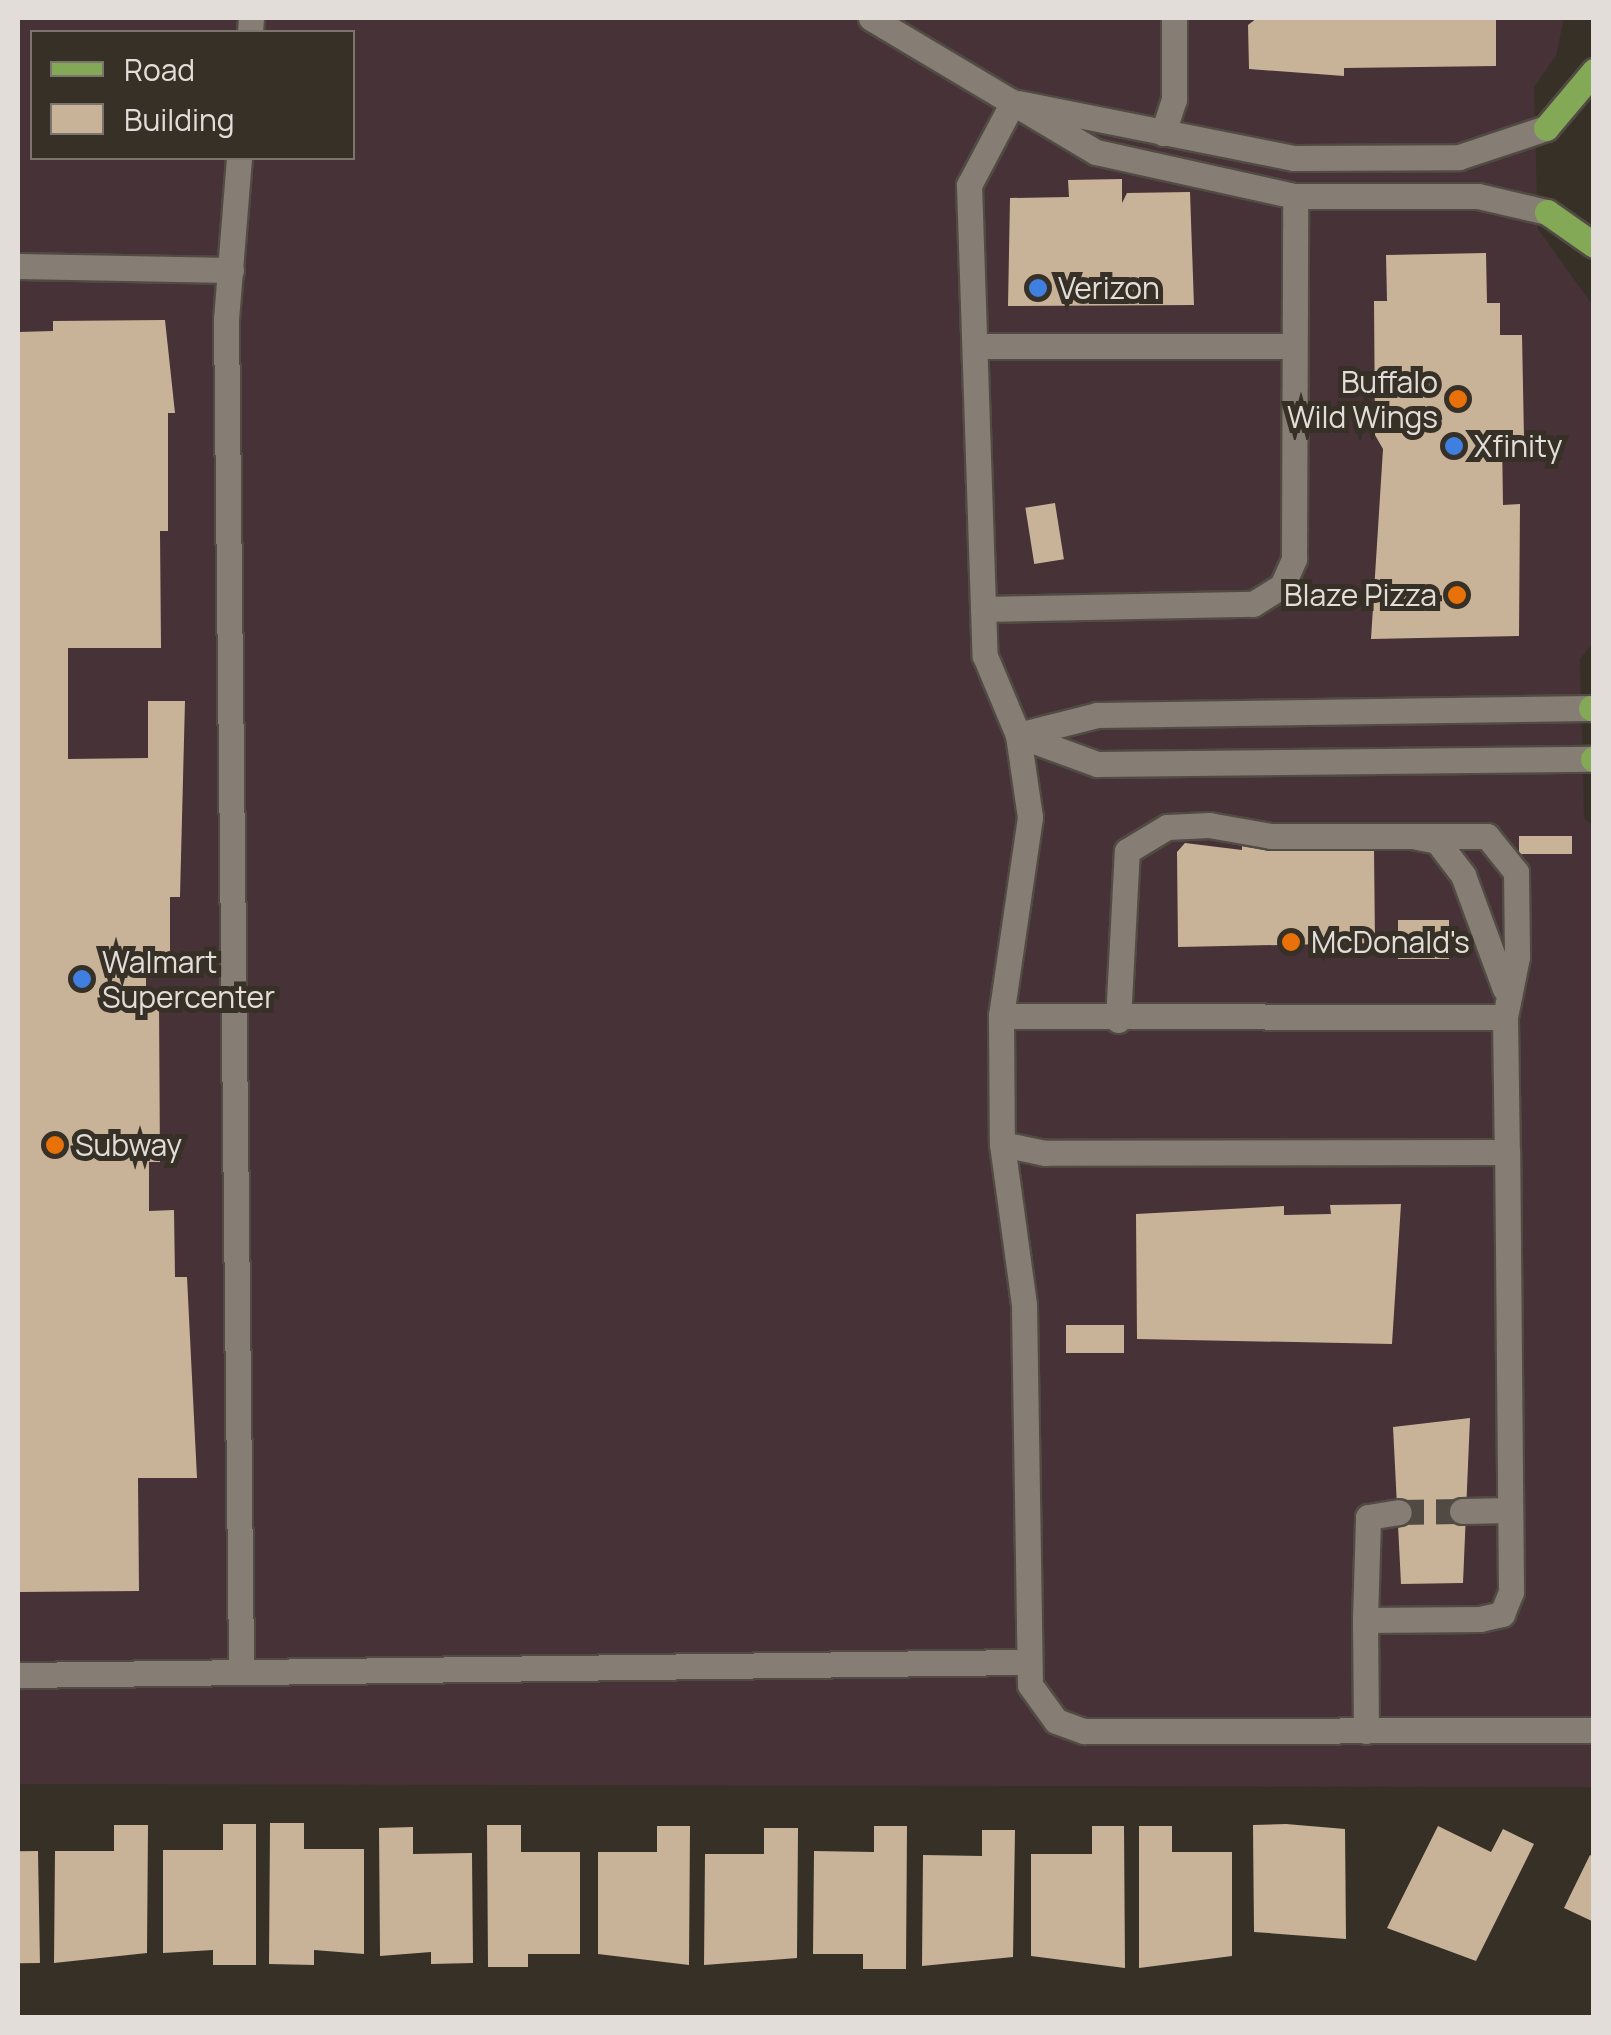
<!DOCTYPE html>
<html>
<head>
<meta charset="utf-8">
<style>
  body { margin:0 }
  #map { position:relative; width:1611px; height:2035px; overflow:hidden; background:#363027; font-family:Manrope,sans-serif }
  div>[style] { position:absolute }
  .commercial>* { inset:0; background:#463237 }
  .building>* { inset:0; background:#c9b398; transform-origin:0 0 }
  .minor-tunnel>* { height:25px; margin-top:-12.5px; transform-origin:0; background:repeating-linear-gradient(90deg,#504a42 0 25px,transparent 0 37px) }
  .roads { filter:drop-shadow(2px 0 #514b44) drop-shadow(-2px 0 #514b44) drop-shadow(0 2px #514b44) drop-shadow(0 -2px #514b44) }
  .minor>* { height:25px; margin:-12.5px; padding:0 12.5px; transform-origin:12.5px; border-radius:12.5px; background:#867d74 }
  .major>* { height:25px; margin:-12.5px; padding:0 12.5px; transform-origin:12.5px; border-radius:12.5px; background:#83a956 }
  .dots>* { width:28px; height:28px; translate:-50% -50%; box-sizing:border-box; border:5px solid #363027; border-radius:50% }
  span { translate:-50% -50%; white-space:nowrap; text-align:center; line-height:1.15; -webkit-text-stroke:10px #363027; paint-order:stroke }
  .poi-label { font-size:30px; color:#e2ddd8 }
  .left { translate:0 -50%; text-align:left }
  .right { translate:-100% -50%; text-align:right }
  .frame { position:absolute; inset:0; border:20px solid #e2ddd8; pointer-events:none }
  .legend { position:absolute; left:30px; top:30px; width:325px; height:130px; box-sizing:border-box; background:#363027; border:2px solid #7b756e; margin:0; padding:12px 18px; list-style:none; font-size:30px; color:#e2ddd8 }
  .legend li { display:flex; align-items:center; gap:20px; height:50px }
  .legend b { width:50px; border:2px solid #7b756e }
</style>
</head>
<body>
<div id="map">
  <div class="commercial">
    <i style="clip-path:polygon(evenodd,18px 18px,1564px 18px,1556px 56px,1534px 87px,1538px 229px,1594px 307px,1594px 642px,1580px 659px,1584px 818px,1594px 827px,1593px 1787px,18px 1784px,18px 18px,32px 32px,352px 32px,352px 158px,32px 158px,32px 32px)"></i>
  </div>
  <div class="building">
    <i style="clip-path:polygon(1257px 18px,1496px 18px,1496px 66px,1344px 68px,1344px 76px,1249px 69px,1248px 25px)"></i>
    <i style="clip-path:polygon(1122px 179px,1122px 203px,1127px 193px,1190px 192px,1194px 305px,1008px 306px,1010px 198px,1069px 197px,1068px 180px)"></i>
    <i style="clip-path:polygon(1486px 253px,1487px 303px,1500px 303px,1500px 335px,1522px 335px,1524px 438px,1502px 439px,1503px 505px,1520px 504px,1519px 636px,1371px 639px,1383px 449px,1375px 435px,1374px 301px,1387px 301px,1386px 255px)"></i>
    <i style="clip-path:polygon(165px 320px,175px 413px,168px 413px,168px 531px,160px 531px,161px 648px,68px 648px,68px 759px,148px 758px,148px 701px,185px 701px,180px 897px,170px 897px,170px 952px,146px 953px,146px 1004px,159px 1004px,160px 1162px,149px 1162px,149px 1211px,174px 1210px,175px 1277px,187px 1277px,197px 1478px,138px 1478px,139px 1591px,18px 1592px,18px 332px,53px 331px,53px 321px)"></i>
    <i style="left:1055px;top:503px;width:57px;height:30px;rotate:81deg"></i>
    <i style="left:1572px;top:836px;width:18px;height:53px;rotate:90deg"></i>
    <i style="clip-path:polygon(1242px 842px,1264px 842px,1264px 850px,1374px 848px,1375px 943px,1178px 947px,1177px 852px,1185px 843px,1242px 850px)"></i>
    <i style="left:1398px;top:920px;width:51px;height:39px"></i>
    <i style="clip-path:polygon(1401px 1204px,1392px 1344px,1137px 1339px,1136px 1214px,1284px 1206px,1284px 1215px,1331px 1214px,1330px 1205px)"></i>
    <i style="left:1066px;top:1325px;width:58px;height:28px"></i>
    <i style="clip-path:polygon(1470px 1418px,1463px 1583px,1401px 1584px,1393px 1427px)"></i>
    <i style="clip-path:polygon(270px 1823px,304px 1823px,304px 1849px,364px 1849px,364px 1954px,314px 1950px,314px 1965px,269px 1964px)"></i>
    <i style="clip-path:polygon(223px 1824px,256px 1824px,256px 1965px,213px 1965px,213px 1950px,163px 1953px,163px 1850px,223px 1850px)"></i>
    <i style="clip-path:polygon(1286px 1824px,1345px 1829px,1346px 1939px,1254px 1932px,1253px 1825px)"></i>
    <i style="clip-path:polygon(114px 1825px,148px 1825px,147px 1953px,54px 1963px,55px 1851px,114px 1851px)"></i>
    <i style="clip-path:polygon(487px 1825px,521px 1825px,521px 1852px,580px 1852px,580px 1954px,528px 1954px,528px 1967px,488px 1967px)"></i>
    <i style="clip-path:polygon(657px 1826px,690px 1826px,689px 1965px,598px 1954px,598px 1852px,657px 1852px)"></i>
    <i style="clip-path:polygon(874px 1826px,907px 1826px,906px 1969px,863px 1969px,863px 1954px,813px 1954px,814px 1851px,874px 1852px)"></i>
    <i style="clip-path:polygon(1092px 1826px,1124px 1826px,1125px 1968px,1031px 1956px,1031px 1854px,1092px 1854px)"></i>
    <i style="clip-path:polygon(1139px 1826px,1172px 1826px,1172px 1852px,1232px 1852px,1232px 1956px,1139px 1968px)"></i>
    <i style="clip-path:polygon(1438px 1826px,1491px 1852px,1503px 1829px,1534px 1844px,1476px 1961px,1387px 1928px)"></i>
    <i style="clip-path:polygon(413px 1827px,413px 1854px,472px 1853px,473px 1963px,431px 1964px,431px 1952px,380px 1956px,379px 1828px)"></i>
    <i style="clip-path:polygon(764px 1828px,798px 1828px,797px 1958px,704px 1965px,705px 1854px,764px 1854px)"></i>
    <i style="clip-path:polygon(982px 1830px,1015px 1830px,1013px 1957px,922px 1966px,923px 1855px,982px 1856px)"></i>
    <i style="left:38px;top:1851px;width:112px;height:20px;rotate:89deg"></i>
    <i style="clip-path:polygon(1590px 1855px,1594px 1857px,1594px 1922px,1564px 1908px)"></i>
  </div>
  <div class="minor-tunnel">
    <i style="left:1399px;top:1512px;width:63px;rotate:-0.9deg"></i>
  </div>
  <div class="roads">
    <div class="minor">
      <i style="left:871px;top:18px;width:262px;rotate:30.8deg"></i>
      <i style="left:1096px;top:152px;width:204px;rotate:12.5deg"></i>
      <i style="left:1295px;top:196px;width:183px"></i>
      <i style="left:1478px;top:196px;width:71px;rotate:13.1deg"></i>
      <i style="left:250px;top:32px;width:14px;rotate:-86deg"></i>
      <i style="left:1013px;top:102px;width:94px;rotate:117.9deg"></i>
      <i style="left:969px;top:185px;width:471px;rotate:88.1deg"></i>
      <i style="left:985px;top:656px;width:86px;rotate:67.3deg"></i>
      <i style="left:1018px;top:735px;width:83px;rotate:81.7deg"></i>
      <i style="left:1030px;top:817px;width:201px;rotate:98.3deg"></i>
      <i style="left:1001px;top:1016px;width:128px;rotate:89.6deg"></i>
      <i style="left:1002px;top:1144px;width:162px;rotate:82.2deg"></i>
      <i style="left:1024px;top:1305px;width:380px;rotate:89.1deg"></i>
      <i style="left:1030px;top:1685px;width:44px;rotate:54.2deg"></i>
      <i style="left:1056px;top:1721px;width:30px;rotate:20deg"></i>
      <i style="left:1084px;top:1731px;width:510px;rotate:-0.11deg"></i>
      <i style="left:1018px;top:103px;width:281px;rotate:11.3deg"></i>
      <i style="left:1294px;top:158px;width:165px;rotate:-0.3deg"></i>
      <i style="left:1459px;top:157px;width:92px;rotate:-18.4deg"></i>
      <i style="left:1163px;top:133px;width:35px;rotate:-72deg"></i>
      <i style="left:1174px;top:100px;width:82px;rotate:-90deg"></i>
      <i style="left:239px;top:158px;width:162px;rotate:94.6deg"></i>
      <i style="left:226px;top:319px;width:1353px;rotate:89.36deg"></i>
      <i style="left:18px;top:266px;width:213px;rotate:1.1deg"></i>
      <i style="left:975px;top:346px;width:318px"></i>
      <i style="left:983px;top:609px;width:270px;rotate:-1.1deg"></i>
      <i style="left:1253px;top:604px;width:34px;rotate:-32deg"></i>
      <i style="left:1282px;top:586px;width:30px;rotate:-66deg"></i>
      <i style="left:1294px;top:559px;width:363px;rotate:-89.8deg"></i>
      <i style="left:1018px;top:735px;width:84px;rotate:20.2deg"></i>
      <i style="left:1097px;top:764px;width:496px;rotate:-0.6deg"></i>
      <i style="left:1018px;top:735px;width:81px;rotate:-14.2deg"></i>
      <i style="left:1097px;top:715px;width:494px;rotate:-0.8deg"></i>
      <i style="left:1417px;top:837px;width:20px;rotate:11deg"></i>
      <i style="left:1437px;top:841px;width:43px;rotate:52.6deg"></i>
      <i style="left:1463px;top:875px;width:121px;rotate:69.8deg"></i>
      <i style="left:1001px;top:1016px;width:504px;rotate:0.11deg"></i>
      <i style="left:1505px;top:1017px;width:135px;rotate:89.2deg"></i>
      <i style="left:1507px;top:1152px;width:462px;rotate:179.9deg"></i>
      <i style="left:1045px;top:1153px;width:44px;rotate:-168.2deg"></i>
      <i style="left:1118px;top:1020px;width:169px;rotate:-87deg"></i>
      <i style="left:1127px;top:851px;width:47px;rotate:-31deg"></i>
      <i style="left:1167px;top:827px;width:42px;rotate:-2.7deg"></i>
      <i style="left:1209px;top:825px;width:63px;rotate:10.1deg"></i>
      <i style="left:1271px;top:836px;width:216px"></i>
      <i style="left:1487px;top:836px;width:46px;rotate:51.1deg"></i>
      <i style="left:1516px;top:872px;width:85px;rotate:89.3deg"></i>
      <i style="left:1517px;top:957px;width:61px;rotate:101.3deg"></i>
      <i style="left:1462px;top:1511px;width:48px;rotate:-1.2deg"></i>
      <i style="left:1365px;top:1620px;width:103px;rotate:-88.3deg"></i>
      <i style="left:1368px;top:1517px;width:31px;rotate:-9deg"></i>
      <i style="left:18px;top:1675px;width:1009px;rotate:-0.74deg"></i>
      <i style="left:1366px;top:1731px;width:111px;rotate:-90.5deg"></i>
      <i style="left:1365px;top:1620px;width:115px;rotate:-0.5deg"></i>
      <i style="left:1480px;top:1619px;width:23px;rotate:-13deg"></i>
      <i style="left:1502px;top:1614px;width:24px;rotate:-68deg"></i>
      <i style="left:1511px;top:1592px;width:440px;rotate:-90.5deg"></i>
    </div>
    <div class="major">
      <i style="left:1546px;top:128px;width:75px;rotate:-49.9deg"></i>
      <i style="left:1547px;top:212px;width:57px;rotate:35.1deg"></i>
      <i style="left:1591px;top:708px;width:3px;rotate:18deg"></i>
      <i style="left:1593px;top:759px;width:1px"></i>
    </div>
  </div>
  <div class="dots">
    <i style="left:1038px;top:288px;background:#3f7fe0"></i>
    <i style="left:1458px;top:399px;background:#e8710a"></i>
    <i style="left:1454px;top:446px;background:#3f7fe0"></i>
    <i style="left:1457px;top:595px;background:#e8710a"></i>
    <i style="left:1291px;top:942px;background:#e8710a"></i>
    <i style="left:82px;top:979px;background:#3f7fe0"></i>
    <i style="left:55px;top:1145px;background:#e8710a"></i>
  </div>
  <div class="poi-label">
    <span class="left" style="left:1058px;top:288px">Verizon</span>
    <span class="right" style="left:1438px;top:399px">Buffalo<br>Wild Wings</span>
    <span class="left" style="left:1474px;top:446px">Xfinity</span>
    <span class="right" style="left:1437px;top:595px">Blaze Pizza</span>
    <span class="left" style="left:1311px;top:942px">McDonald's</span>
    <span class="left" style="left:102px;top:979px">Walmart<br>Supercenter</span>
    <span class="left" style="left:75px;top:1145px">Subway</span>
  </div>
  <div class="frame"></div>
  <ul class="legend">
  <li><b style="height:12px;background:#83a956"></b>Road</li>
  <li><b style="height:28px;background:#c9b398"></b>Building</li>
  </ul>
</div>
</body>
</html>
